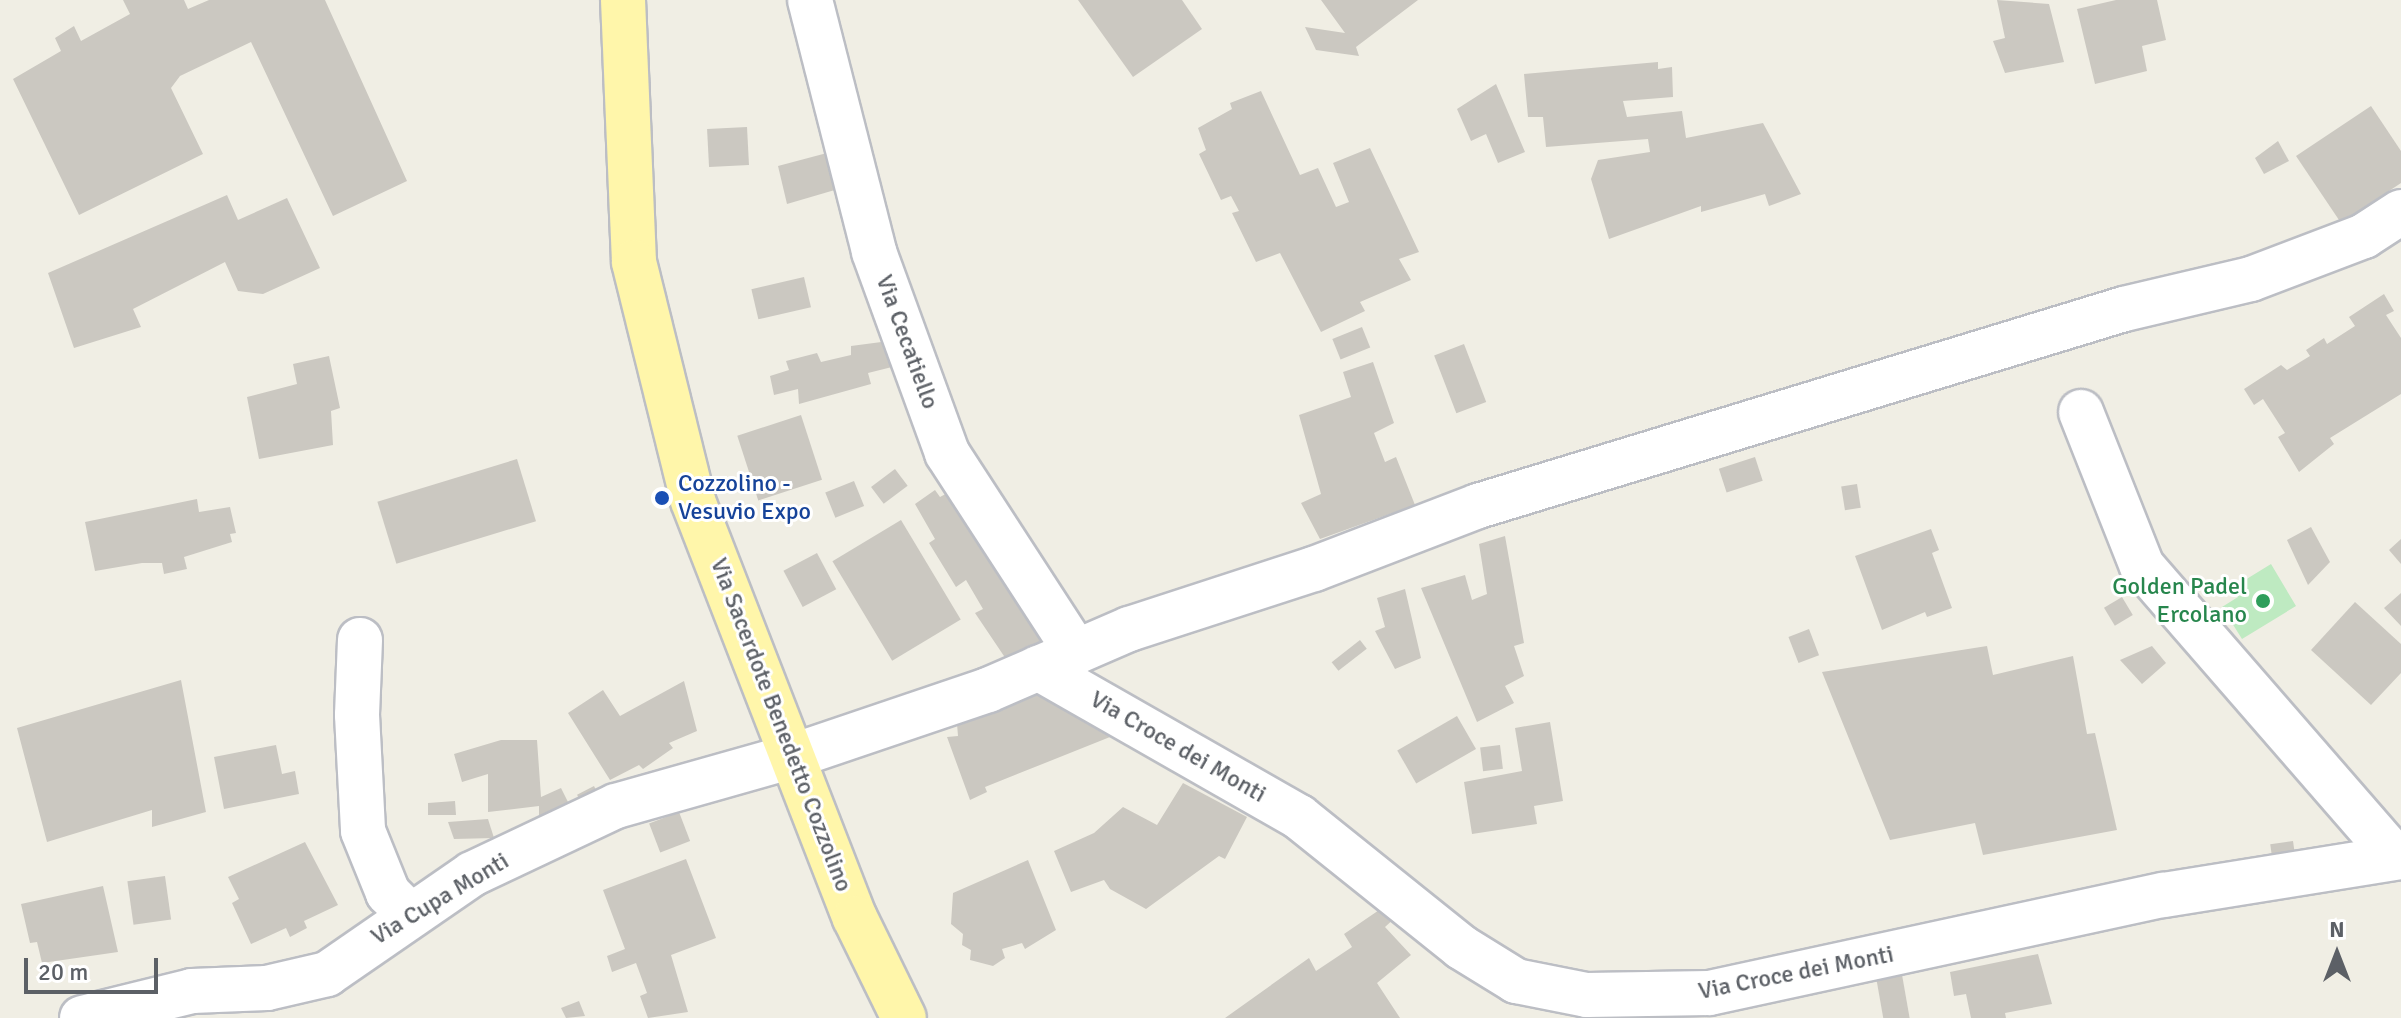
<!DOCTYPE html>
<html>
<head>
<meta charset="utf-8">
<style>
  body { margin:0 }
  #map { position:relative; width:2401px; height:1018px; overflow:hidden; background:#f0eee4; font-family:Signika,sans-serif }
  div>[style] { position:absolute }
  .green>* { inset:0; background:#beeac1 }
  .building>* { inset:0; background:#cbc8c1; transform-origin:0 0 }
  .roads { filter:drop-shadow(2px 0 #bcbec4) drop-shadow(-2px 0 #bcbec4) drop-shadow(0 2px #bcbec4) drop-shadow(0 -2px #bcbec4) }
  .minor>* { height:44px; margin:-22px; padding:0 22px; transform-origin:22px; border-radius:22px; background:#fff }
  .major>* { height:44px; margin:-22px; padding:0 22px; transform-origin:22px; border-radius:22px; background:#fff6aa }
  .dots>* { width:22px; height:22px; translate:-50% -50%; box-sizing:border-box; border:4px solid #fff; border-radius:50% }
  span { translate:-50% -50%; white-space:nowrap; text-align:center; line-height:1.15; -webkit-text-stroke:6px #fff; paint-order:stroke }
  .street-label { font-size:24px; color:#5c6066 }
  .transit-label { font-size:24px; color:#164399 }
  .left { translate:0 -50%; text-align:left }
  .leisure-label { font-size:24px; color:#27864d }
  .right { translate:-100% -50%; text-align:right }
  .north { position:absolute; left:2297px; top:914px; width:80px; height:80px; -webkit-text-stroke:6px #fff; paint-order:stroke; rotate:0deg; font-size:22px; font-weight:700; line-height:32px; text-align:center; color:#5c6066 }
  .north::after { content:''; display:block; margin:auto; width:28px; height:36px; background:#5c6066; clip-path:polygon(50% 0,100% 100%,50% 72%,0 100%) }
  .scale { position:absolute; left:24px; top:958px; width:134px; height:36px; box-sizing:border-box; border:4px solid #5c6066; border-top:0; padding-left:10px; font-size:24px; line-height:28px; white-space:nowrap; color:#5c6066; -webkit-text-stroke:6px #fff; paint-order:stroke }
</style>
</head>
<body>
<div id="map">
  <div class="green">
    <i style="clip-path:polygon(2271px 564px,2296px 606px,2242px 639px,2222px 607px,2238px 597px,2232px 588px)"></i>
  </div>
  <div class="building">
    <i style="clip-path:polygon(123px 0,184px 0,188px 9px,209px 0,325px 0,407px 181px,333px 216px,251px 42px,180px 76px,171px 88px,203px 154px,79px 215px,13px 79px,61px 51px,55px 38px,74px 26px,81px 41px,130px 14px)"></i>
    <i style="clip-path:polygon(1078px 0,1182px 0,1202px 29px,1133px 77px)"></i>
    <i style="clip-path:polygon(1321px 0,1418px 0,1356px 47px,1359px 56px,1316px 50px,1305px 27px,1345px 33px)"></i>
    <i style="clip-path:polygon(1997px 0,2049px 4px,2064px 62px,2005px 73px,1993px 41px,2005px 38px)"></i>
    <i style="clip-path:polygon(2116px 0,2157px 0,2166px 40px,2142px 46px,2147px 71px,2095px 84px,2077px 9px)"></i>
    <i style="clip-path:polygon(1658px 62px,1658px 69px,1672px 67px,1673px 97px,1623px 101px,1627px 117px,1682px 111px,1686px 138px,1763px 123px,1801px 194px,1769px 206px,1765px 194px,1701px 212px,1701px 206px,1609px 239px,1591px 179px,1598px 160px,1650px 152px,1648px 139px,1546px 147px,1543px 117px,1528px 117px,1524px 74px)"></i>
    <i style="clip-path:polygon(1496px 84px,1525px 152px,1498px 163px,1486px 134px,1471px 141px,1457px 109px)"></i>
    <i style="clip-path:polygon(1261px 91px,1300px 175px,1318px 168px,1336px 207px,1349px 202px,1333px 163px,1370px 148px,1419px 252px,1399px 259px,1411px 280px,1360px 302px,1365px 311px,1321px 332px,1280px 253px,1256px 262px,1232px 213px,1239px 211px,1231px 196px,1221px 200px,1199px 154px,1206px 150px,1198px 128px,1232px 109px,1230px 103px)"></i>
    <i style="clip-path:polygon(2371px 106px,2401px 151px,2401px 183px,2341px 223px,2296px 156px)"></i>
    <i style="left:747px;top:127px;width:38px;height:40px;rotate:87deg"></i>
    <i style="clip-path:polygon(2278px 141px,2289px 161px,2264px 174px,2255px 158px)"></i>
    <i style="clip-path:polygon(842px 149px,845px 187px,787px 204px,778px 166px)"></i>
    <i style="clip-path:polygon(227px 195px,238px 220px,287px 198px,320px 268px,263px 294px,238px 291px,225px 262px,133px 309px,141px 327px,74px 348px,48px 273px)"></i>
    <i style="left:804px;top:277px;width:31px;height:54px;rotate:77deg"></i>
    <i style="clip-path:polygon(2384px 294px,2394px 311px,2386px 315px,2401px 338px,2401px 394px,2330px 438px,2334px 444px,2299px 472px,2278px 437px,2285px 433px,2263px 399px,2254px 405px,2244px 389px,2281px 365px,2287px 370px,2310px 356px,2306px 350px,2324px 338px,2327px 344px,2355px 326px,2349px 317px)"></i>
    <i style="left:1362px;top:327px;width:22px;height:32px;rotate:68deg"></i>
    <i style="clip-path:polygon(889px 341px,892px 367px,868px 373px,871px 384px,799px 404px,798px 389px,774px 395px,770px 376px,789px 370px,786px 361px,817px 353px,821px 362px,851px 355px,851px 346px)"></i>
    <i style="left:1464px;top:344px;width:62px;height:32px;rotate:69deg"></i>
    <i style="clip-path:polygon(329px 356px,340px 408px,331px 411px,333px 445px,259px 459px,247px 397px,297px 384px,293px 364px)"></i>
    <i style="clip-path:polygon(1373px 362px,1394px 423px,1374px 433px,1385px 462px,1396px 457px,1415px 505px,1320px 539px,1301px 503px,1321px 494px,1299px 415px,1351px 397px,1343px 372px)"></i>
    <i style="left:801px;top:415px;width:68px;height:67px;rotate:72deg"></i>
    <i style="left:1755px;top:457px;width:25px;height:38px;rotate:72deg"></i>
    <i style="left:517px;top:459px;width:65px;height:146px;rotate:73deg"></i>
    <i style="left:895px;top:469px;width:21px;height:30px;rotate:53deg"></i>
    <i style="left:854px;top:481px;width:27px;height:31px;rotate:68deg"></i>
    <i style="clip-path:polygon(964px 484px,1054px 638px,1008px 662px,975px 613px,983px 609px,966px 580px,956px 587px,929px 543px,935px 539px,915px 504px,935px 490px,940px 497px)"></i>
    <i style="left:1857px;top:484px;width:24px;height:16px;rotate:81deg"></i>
    <i style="clip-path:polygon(197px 499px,199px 512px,230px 507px,236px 533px,230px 534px,232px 542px,184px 557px,187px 569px,164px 574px,162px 563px,142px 563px,95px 571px,85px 522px)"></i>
    <i style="left:901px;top:520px;width:116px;height:80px;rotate:59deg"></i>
    <i style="clip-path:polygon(2311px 527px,2330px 562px,2308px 585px,2287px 540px)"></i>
    <i style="clip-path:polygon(1931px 529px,1939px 550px,1932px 553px,1952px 608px,1927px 617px,1925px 612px,1882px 630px,1855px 556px)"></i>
    <i style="clip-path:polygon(1505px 536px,1524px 643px,1514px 646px,1524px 676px,1505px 686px,1514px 703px,1477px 722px,1421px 588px,1465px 575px,1472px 600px,1487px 594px,1479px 544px)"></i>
    <i style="clip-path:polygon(2401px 539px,2401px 564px,2389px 550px)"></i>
    <i style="left:817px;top:553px;width:41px;height:38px;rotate:62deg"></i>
    <i style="clip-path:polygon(1405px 589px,1421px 658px,1395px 669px,1375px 631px,1385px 627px,1377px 598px)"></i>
    <i style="clip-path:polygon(2401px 593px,2401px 626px,2384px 608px)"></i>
    <i style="left:2122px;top:597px;width:21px;height:21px;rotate:59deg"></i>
    <i style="clip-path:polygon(2355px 602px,2401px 644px,2401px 673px,2371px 705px,2311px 650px)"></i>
    <i style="left:1809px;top:629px;width:28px;height:22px;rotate:69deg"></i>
    <i style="left:1360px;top:640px;width:11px;height:36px;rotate:52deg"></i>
    <i style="clip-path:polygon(1987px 646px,1993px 675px,2073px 656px,2087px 734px,2095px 733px,2117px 830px,1983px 855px,1975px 823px,1890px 840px,1822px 672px)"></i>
    <i style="clip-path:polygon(2152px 646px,2166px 663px,2142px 684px,2120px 660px)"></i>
    <i style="clip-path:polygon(181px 680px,206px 812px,152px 827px,152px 810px,47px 842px,17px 728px)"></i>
    <i style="clip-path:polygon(684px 681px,697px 731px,669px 743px,673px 748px,643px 769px,639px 765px,610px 780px,568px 713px,603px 690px,620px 716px)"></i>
    <i style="clip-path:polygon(1038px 692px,1120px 733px,985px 787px,987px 792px,970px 800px,947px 737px,958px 736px,957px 724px)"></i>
    <i style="left:1457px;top:716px;width:38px;height:69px;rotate:60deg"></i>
    <i style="clip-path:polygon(1550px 722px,1563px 801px,1534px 806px,1537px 824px,1472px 834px,1464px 782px,1522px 771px,1515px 728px)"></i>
    <i style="clip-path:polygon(501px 740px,537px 740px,541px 797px,561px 788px,570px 806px,539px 822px,539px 806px,488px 812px,488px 774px,462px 782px,454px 754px)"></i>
    <i style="clip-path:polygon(276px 745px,282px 774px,295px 771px,299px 794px,224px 809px,214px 757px)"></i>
    <i style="left:1500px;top:745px;width:24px;height:20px;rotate:83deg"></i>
    <i style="clip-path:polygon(1183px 783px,1247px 817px,1225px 859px,1219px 856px,1146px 909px,1110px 889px,1104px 880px,1071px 892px,1054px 851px,1094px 833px,1123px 807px,1157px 825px)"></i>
    <i style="left:594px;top:786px;width:11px;height:19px;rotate:63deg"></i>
    <i style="clip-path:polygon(455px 801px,456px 815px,428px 815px,428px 803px)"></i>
    <i style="left:679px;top:812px;width:31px;height:32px;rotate:69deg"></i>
    <i style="clip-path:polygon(488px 819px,494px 838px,454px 839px,448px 822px)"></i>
    <i style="left:2293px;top:841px;width:21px;height:23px;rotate:82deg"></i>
    <i style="clip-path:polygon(305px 842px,338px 905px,304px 921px,307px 928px,290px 937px,286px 928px,251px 944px,232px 903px,239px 899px,228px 877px)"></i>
    <i style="clip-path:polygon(686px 859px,716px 938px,671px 955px,688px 1012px,648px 1018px,640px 996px,647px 993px,636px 963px,612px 972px,607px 956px,625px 949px,603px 890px)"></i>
    <i style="clip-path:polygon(1028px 860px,1056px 930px,1025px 949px,1022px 943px,1002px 949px,1005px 958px,993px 966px,970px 960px,971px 950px,962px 945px,963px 934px,951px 924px,953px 893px)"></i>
    <i style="left:165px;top:876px;width:44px;height:38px;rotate:82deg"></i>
    <i style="clip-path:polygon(103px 886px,118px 952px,42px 963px,37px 942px,30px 943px,21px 904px)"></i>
    <i style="clip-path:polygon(1385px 906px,1396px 917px,1385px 927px,1411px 955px,1377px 983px,1400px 1018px,1225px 1018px,1309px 958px,1316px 971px,1352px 947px,1344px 934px)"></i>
    <i style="clip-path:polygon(2038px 954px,2052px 1004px,2005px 1013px,2006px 1018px,1971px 1018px,1966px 994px,1954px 996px,1950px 972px)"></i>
    <i style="left:1901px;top:969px;width:50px;height:26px;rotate:80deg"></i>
    <i style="clip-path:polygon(579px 1001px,585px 1016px,566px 1018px,561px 1008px)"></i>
  </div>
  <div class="roads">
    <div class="minor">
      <i style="left:810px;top:0;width:260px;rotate:75.7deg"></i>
      <i style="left:874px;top:252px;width:214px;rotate:70deg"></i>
      <i style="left:947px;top:453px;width:237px;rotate:57deg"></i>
      <i style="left:2081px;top:412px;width:166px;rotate:68.4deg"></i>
      <i style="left:2142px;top:566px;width:383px;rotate:49deg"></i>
      <i style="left:360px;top:640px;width:75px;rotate:92.3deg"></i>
      <i style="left:357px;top:715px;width:116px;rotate:87deg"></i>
      <i style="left:363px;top:831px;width:67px;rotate:68deg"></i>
      <i style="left:388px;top:893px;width:31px;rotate:45deg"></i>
      <i style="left:1038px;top:668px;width:301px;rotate:29.7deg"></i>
      <i style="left:1299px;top:817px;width:208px;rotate:38.7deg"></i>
      <i style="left:1461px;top:947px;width:65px;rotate:31.7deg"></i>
      <i style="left:1516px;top:981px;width:72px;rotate:11.2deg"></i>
      <i style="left:1587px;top:995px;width:122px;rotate:-0.9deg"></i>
      <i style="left:1709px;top:993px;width:465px;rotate:-12.2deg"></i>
      <i style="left:2164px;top:895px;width:240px;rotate:-9.1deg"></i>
      <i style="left:82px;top:1018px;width:113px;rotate:-13.8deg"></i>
      <i style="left:192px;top:991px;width:75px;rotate:-2.3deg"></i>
      <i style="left:267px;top:988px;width:62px;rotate:-13.1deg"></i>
      <i style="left:327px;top:974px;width:176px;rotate:-34.6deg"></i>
      <i style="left:472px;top:874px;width:159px;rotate:-25.3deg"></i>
      <i style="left:616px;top:806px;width:187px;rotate:-15.8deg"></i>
      <i style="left:796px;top:755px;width:203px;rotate:-18.7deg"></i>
      <i style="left:988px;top:690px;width:154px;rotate:-23.4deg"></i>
      <i style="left:1129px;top:629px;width:194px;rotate:-18deg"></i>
      <i style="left:1314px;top:569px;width:176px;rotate:-21deg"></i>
      <i style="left:1478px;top:506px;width:675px;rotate:-16.96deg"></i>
      <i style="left:2124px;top:309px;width:130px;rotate:-13.3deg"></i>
      <i style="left:2251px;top:279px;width:121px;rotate:-20.8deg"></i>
      <i style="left:2364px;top:236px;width:44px;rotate:-33deg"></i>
    </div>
    <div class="major">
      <i style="left:623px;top:0;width:262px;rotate:87.6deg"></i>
      <i style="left:634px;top:262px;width:246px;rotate:76.1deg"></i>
      <i style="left:693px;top:501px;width:447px;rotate:68.8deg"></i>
      <i style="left:855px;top:918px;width:111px;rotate:63.9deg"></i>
    </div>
  </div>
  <div class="dots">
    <i style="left:662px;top:498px;background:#1a4fb4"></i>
    <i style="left:2263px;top:601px;background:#2e9e5b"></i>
  </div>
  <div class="street-label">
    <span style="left:907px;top:342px;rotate:70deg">Via Cecatiello</span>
    <span style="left:781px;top:725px;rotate:69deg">Via Sacerdote Benedetto Cozzolino</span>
    <span style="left:1178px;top:747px;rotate:30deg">Via Croce dei Monti</span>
    <span style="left:440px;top:899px;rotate:-31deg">Via Cupa Monti</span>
    <span style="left:1796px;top:973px;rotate:-11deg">Via Croce dei Monti</span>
  </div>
  <div class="transit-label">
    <span class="left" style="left:678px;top:498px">Cozzolino -<br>Vesuvio Expo</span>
  </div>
  <div class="leisure-label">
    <span class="right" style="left:2247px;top:601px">Golden Padel<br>Ercolano</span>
  </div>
  <div class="north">N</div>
  <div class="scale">20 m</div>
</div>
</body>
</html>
